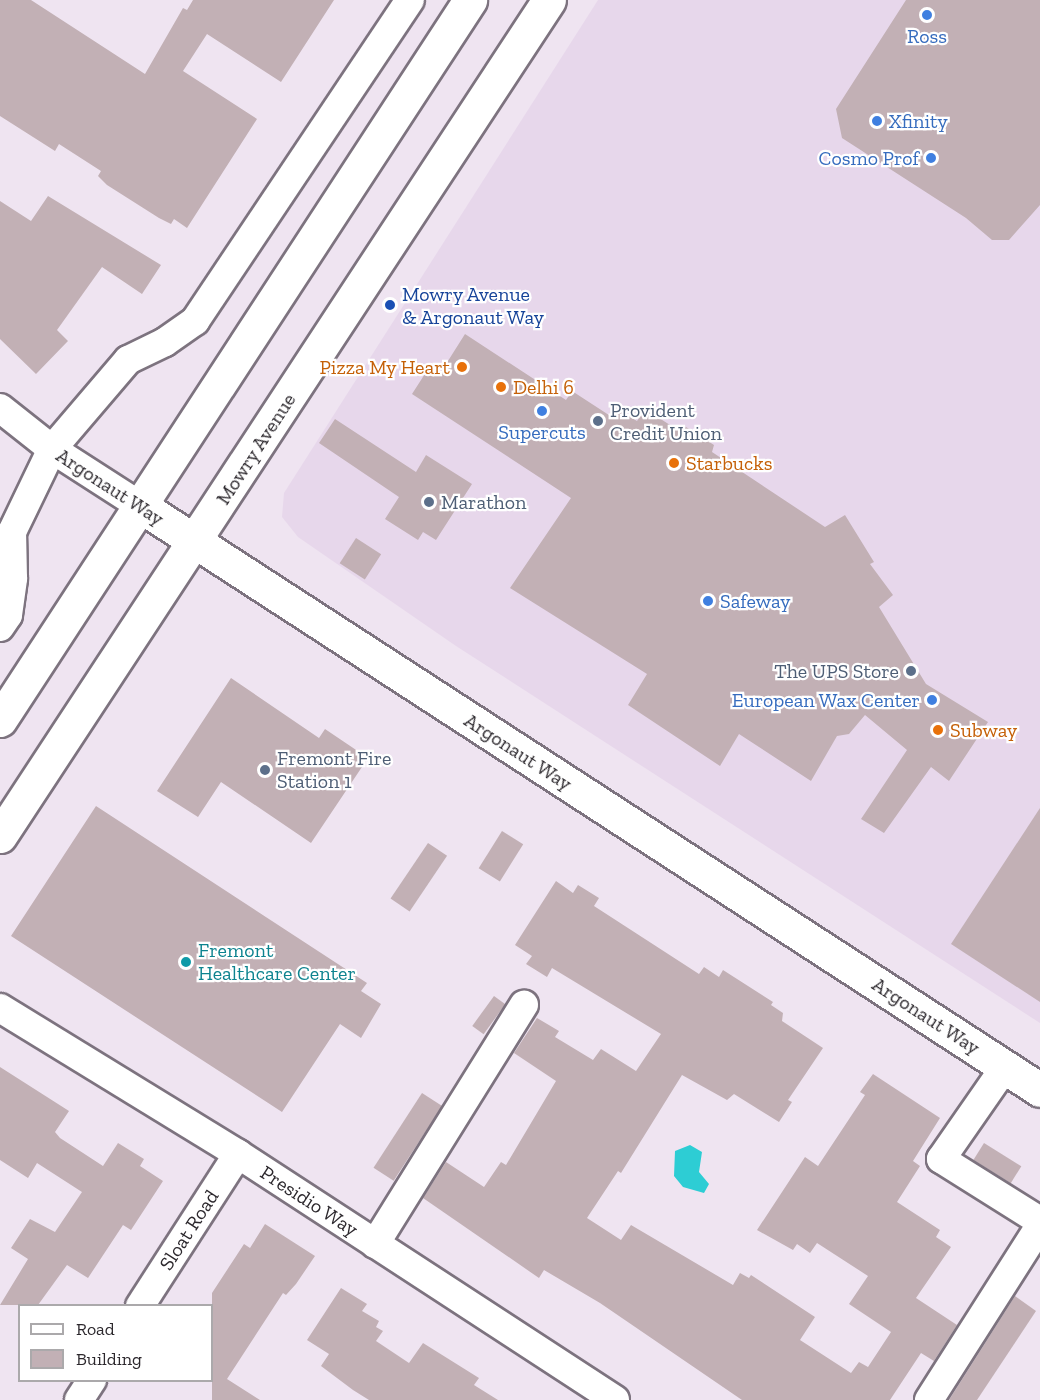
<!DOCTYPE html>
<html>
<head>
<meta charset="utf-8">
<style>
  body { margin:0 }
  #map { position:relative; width:1040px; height:1400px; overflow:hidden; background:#efe4f1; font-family:"Zilla Slab",serif }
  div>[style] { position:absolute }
  .built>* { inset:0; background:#e7d7eb }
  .water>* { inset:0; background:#2dcdd4 }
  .building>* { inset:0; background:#c2b0b5; transform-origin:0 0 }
  .roads { filter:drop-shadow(2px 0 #7d737f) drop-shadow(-2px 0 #7d737f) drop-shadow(0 2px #7d737f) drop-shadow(0 -2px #7d737f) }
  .minor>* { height:28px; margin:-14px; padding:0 14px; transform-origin:14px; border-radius:14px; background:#fff }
  .tertiary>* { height:33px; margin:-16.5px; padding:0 16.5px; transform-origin:16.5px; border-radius:16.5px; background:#fff }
  .primary>* { height:33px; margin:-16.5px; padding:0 16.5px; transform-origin:16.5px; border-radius:16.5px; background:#fff }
  .dots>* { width:16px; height:16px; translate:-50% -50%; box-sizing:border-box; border:3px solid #fff; border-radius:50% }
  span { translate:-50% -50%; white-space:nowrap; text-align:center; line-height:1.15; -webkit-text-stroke:4.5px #fff; paint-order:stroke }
  .shop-label { font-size:20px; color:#366cbe }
  .left { translate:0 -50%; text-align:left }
  .right { translate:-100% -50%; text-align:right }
  .transit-label { font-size:20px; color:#164399 }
  .food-label { font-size:20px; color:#c56008 }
  .service-label { font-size:20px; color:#4e5e75 }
  .street-label { font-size:20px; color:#2c282d }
  .culture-label { font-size:20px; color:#0d838f }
  .legend { position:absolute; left:18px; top:1304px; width:195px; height:78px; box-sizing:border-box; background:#fff; border:2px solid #aba9ab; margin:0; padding:8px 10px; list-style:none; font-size:18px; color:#2c282d }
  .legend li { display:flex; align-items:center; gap:12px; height:30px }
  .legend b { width:30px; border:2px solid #aba9ab }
</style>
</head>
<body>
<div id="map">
  <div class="built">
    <i style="clip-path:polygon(598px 0,1040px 0,1040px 1023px,456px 646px,298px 537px,282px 517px,284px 493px)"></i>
  </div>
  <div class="water">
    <i style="clip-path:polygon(690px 1145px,702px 1152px,699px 1172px,709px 1184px,704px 1193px,683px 1187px,674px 1176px,675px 1151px)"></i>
  </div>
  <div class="building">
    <i style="clip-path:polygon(0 0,31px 0,145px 74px,183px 8px,187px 10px,193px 0,334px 0,281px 82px,207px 34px,183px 71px,257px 119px,187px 228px,174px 219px,171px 224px,159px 218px,107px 185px,98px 176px,101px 171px,59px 144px,55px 151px,0 116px)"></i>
    <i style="clip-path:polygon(906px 0,1040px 0,1040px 205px,1009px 240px,992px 240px,966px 218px,842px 138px,836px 109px)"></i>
    <i style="clip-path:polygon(48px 196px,161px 265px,142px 294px,102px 267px,57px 330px,68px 341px,36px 374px,0 339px,0 201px,31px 221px)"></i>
    <i style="clip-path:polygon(465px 334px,566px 400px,572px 391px,615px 419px,620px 411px,637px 421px,645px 409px,681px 432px,686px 427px,714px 445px,712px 452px,825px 527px,845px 515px,874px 562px,870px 564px,893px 595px,879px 607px,926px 684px,988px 722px,949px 781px,931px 767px,884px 833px,861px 819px,907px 750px,865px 715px,849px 734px,837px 736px,811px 781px,739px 734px,720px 766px,628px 705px,647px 674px,510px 588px,571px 498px,412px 394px,430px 366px,441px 372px)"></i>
    <i style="clip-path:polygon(335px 419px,416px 472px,426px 455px,472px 484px,436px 540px,423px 532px,418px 540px,385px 519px,399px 497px,319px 443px)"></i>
    <i style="left:356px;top:538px;width:30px;height:30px;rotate:33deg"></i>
    <i style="clip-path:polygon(231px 678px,319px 738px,325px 729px,368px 758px,311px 843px,221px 782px,198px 817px,157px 791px)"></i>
    <i style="clip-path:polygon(96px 806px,367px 983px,361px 991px,381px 1004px,361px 1038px,340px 1024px,282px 1112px,11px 936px)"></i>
    <i style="clip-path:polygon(1040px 808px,1040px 1002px,951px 944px)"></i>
    <i style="left:502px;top:831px;width:25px;height:44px;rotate:32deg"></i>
    <i style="left:428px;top:843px;width:23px;height:67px;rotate:34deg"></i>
    <i style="clip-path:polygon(556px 881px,573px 893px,578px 885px,599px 898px,594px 906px,699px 974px,704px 967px,719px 977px,723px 970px,773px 1002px,771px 1005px,783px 1013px,782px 1021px,823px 1048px,788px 1100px,792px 1102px,779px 1122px,734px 1094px,727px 1100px,682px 1075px,621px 1173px,618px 1171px,587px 1218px,621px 1240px,631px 1225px,733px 1285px,740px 1273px,749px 1278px,751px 1275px,815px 1317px,800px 1340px,851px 1373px,859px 1362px,868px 1367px,891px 1332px,849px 1304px,868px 1276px,817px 1243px,810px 1253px,797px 1244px,793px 1250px,757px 1230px,805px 1157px,818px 1166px,865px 1095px,860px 1092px,873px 1074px,940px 1118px,913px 1161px,920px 1166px,897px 1202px,940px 1230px,936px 1237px,951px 1247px,916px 1298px,957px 1325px,934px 1361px,921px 1353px,890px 1400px,742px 1400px,600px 1303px,544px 1270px,539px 1278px,423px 1198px,446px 1162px,484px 1187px,501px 1162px,506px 1165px,556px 1081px,514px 1053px,537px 1018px,559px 1031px,555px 1037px,593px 1060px,601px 1049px,636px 1071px,661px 1034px,552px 968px,547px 977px,526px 964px,532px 956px,515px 945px)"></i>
    <i style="left:494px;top:996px;width:14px;height:37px;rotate:36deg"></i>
    <i style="clip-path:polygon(0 1067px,69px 1111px,55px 1132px,60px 1138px,103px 1166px,118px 1143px,144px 1159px,140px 1166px,163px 1181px,131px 1230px,123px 1225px,88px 1278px,67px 1265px,38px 1305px,0 1305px,28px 1259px,11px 1248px,30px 1219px,55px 1232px,82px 1192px,37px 1163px,28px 1178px,0 1160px)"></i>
    <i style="left:422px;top:1093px;width:24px;height:89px;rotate:33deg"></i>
    <i style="left:984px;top:1143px;width:44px;height:20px;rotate:32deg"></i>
    <i style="clip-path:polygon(265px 1224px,315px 1256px,296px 1284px,286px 1295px,283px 1293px,227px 1379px,260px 1400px,212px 1400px,212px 1293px,244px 1244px,250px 1248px)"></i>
    <i style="clip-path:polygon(341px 1288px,367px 1304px,362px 1311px,379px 1321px,376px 1327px,383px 1331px,376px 1341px,409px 1363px,423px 1343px,479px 1378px,474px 1385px,498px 1400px,369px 1400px,353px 1390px,321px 1366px,329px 1354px,307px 1340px)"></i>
    <i style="clip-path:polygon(1015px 1296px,1036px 1311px,977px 1400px,949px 1400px)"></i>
  </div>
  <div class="roads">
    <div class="minor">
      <i style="left:0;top:408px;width:66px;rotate:38.3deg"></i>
      <i style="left:52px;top:449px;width:103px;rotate:32.8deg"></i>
      <i style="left:0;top:627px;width:14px;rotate:-56deg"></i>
      <i style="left:8px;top:615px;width:37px;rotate:-82deg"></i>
      <i style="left:13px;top:578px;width:46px;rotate:-91.2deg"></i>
      <i style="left:12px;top:532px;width:92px;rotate:-64.3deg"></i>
      <i style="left:52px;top:449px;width:117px;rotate:-49.5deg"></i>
      <i style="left:128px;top:360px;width:41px;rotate:-25.9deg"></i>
      <i style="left:165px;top:342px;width:37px;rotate:-35deg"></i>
      <i style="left:195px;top:321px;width:386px;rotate:-56.2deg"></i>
      <i style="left:0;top:1008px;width:279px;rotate:31.5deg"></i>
      <i style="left:238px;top:1154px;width:450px;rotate:33.1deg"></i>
      <i style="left:1005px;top:1067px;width:112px;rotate:124.8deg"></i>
      <i style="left:941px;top:1159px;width:117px;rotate:32.1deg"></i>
      <i style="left:375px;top:1244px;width:282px;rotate:-58.1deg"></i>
      <i style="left:140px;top:1306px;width:181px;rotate:-57.2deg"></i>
      <i style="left:79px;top:1400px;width:24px;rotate:-57deg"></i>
      <i style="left:929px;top:1400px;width:206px;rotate:-57.5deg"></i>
    </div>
    <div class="tertiary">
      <i style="left:139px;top:505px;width:1074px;rotate:32.99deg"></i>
    </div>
    <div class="primary">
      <i style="left:0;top:720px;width:860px;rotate:-56.86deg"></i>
      <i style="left:0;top:836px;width:1000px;rotate:-56.71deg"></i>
    </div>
  </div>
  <div class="dots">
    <i style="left:927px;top:15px;background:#3f7fe0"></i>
    <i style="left:877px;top:121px;background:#3f7fe0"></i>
    <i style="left:931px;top:158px;background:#3f7fe0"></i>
    <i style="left:390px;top:305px;background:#1a4fb4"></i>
    <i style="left:462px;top:367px;background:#e8710a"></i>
    <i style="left:501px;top:387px;background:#e8710a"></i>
    <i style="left:542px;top:411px;background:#3f7fe0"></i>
    <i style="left:598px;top:421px;background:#5c6f8a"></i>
    <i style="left:674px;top:463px;background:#e8710a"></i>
    <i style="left:429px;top:502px;background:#5c6f8a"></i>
    <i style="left:708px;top:601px;background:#3f7fe0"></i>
    <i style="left:911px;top:671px;background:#5c6f8a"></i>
    <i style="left:932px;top:700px;background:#3f7fe0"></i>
    <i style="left:938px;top:730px;background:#e8710a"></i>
    <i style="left:265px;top:770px;background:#5c6f8a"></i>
    <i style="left:186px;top:962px;background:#0f9aa8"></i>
  </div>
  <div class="shop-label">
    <span style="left:927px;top:36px">Ross</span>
    <span class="left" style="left:889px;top:121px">Xfinity</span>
    <span class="right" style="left:919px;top:158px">Cosmo Prof</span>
    <span style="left:542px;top:432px">Supercuts</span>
    <span class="left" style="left:720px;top:601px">Safeway</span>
    <span class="right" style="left:920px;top:700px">European Wax Center</span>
  </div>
  <div class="transit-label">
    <span class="left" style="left:402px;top:306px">Mowry Avenue<br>&amp; Argonaut Way</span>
  </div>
  <div class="food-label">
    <span class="right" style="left:450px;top:367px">Pizza My Heart</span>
    <span class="left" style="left:513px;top:387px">Delhi 6</span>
    <span class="left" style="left:686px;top:463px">Starbucks</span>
    <span class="left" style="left:950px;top:730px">Subway</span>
  </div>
  <div class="service-label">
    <span class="left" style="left:610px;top:422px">Provident<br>Credit Union</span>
    <span class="left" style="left:441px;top:502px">Marathon</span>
    <span class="right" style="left:899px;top:671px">The UPS Store</span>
    <span class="left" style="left:277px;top:770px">Fremont Fire<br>Station 1</span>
  </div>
  <div class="street-label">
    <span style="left:256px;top:449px;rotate:-57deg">Mowry Avenue</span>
    <span style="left:110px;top:487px;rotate:33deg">Argonaut Way</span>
    <span style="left:518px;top:752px;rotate:33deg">Argonaut Way</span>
    <span style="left:926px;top:1016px;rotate:33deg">Argonaut Way</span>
    <span style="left:309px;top:1201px;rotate:33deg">Presidio Way</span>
    <span style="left:189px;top:1230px;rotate:-57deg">Sloat Road</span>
  </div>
  <div class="culture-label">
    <span class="left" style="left:198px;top:962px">Fremont<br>Healthcare Center</span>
  </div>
  <ul class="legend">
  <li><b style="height:8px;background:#fff"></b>Road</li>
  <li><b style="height:16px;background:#c2b0b5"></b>Building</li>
  </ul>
</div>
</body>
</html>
